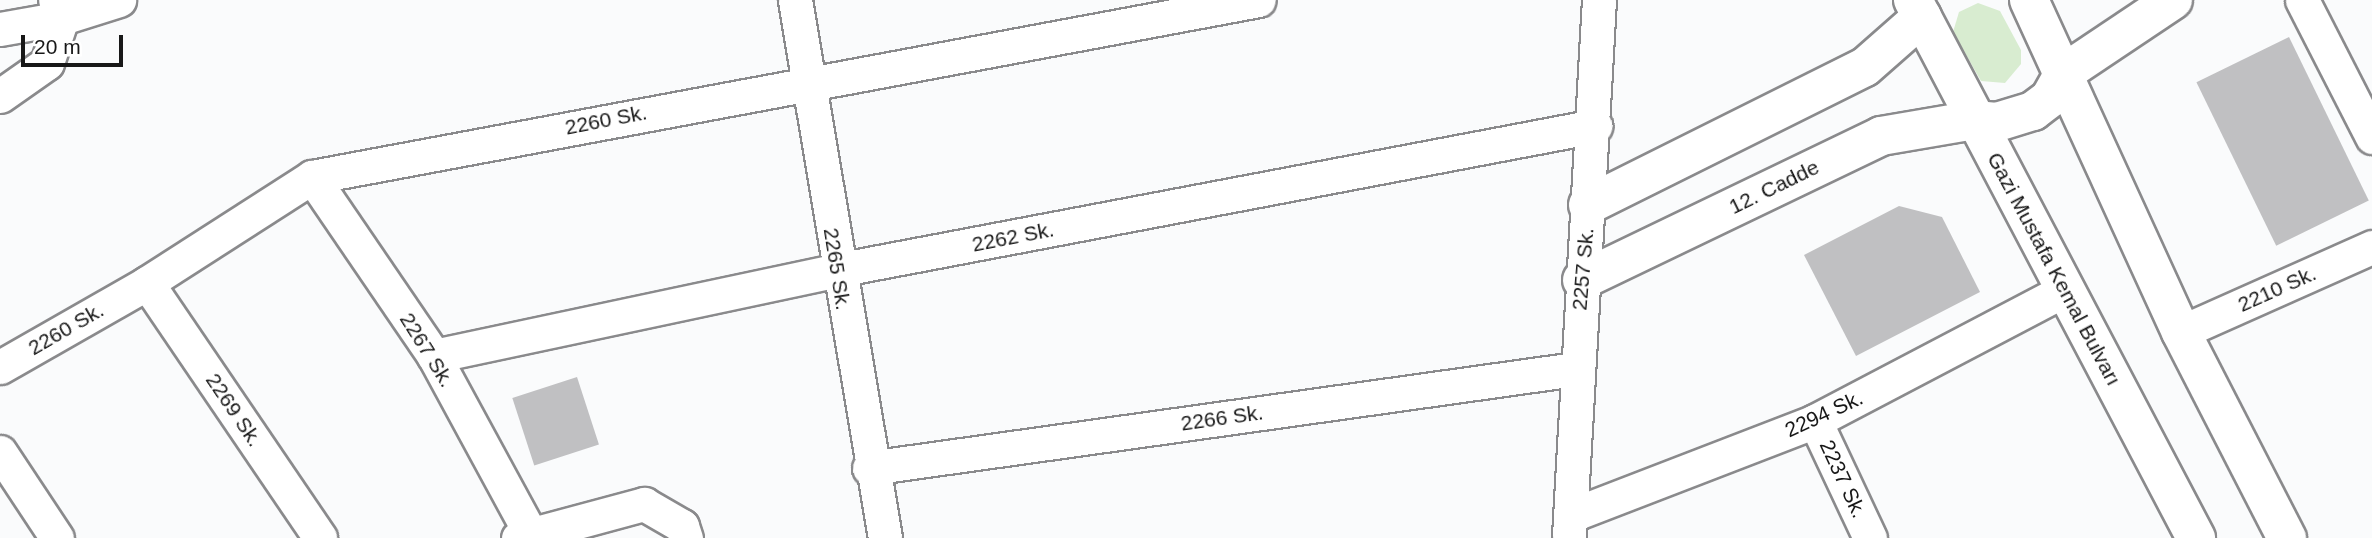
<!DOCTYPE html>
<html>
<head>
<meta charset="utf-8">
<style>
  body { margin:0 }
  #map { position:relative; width:2372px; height:538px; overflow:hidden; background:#fafbfc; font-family:Helvetica,sans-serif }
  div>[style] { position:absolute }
  .green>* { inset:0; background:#d8ecd0 }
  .building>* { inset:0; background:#c0c0c2; transform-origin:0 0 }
  .roads { filter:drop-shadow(2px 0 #8a8a8c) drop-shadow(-2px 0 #8a8a8c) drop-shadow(0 2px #8a8a8c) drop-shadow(0 -2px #8a8a8c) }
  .minor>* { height:33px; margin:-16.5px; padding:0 16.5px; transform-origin:16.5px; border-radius:16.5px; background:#fff }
  .major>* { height:38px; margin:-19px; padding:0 19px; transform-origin:19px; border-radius:19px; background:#fff }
  .highway>* { height:38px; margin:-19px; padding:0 19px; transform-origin:19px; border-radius:19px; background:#fff }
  span { translate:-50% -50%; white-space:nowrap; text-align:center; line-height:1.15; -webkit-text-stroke:5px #fff; paint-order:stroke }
  .street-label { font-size:21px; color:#181818 }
  .scale { position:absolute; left:21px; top:35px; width:102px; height:32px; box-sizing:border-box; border:4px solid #181818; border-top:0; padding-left:9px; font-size:21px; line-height:24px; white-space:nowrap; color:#181818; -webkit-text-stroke:5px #fff; paint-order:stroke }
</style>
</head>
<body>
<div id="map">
  <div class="green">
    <i style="clip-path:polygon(1978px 3px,2000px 11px,2021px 50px,2021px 64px,2005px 83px,1981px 81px,1953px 32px,1959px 12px)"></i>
  </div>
  <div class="building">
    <i style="left:2289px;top:37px;width:182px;height:103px;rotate:64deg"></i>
    <i style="clip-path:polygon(1899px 206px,1942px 217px,1980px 292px,1856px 356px,1804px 255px)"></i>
    <i style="left:577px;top:377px;width:71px;height:68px;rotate:72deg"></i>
  </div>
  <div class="roads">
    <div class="minor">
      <i style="left:795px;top:0;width:545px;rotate:80.5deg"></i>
      <i style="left:2302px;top:0;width:154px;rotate:62.9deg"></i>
      <i style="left:0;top:29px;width:63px;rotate:-10.1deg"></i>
      <i style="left:62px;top:18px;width:60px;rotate:-17.5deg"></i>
      <i style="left:0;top:96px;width:57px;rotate:-35.1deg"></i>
      <i style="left:47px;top:63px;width:47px;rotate:-71.6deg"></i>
      <i style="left:62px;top:18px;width:19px;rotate:-111deg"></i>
      <i style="left:312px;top:177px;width:217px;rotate:55.7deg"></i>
      <i style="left:434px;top:356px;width:199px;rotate:61.5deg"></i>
      <i style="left:147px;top:283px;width:308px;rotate:55.8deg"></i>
      <i style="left:2181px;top:332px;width:209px;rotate:-24deg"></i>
      <i style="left:434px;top:356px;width:412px;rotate:-12deg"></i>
      <i style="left:837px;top:270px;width:772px;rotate:-10.76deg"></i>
      <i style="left:0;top:367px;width:169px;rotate:-29.7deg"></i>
      <i style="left:147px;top:283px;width:196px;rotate:-32.7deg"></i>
      <i style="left:312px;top:177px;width:963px;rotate:-10.59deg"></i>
      <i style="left:1815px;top:421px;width:129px;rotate:64.8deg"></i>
      <i style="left:0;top:452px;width:103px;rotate:56.5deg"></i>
      <i style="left:869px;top:468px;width:713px;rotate:-7.98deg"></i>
      <i style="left:1572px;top:515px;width:261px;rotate:-21.1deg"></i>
      <i style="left:1815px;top:421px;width:284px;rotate:-27.7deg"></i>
      <i style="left:1569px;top:536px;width:537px;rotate:-86.8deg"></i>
      <i style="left:518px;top:538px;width:131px;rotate:-15.1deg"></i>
      <i style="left:644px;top:504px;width:44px;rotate:30.1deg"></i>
      <i style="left:682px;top:526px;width:13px;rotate:72deg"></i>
    </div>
    <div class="major">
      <i style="left:2064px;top:73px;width:131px;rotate:-33.8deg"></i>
      <i style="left:1588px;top:205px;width:309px;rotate:-26.5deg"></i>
      <i style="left:1865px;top:67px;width:76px;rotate:-41.3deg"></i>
      <i style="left:1582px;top:280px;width:332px;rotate:-25.7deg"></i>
      <i style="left:1881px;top:136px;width:95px;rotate:-9.7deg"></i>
    </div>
    <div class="highway">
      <i style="left:1913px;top:0;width:608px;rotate:62.25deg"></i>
      <i style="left:2029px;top:0;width:365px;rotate:65.4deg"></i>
      <i style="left:2181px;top:332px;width:232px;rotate:62.8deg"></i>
      <i style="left:1975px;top:120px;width:22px;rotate:5deg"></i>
      <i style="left:1997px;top:122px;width:38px;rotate:-17deg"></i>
      <i style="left:2033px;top:111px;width:21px;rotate:-37deg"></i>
      <i style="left:2050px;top:98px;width:29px;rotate:-61deg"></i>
    </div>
  </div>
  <div class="street-label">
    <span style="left:606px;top:120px;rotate:-11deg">2260 Sk.</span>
    <span style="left:1774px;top:187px;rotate:-26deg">12. Cadde</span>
    <span style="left:1013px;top:237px;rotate:-11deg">2262 Sk.</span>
    <span style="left:837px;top:269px;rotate:81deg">2265 Sk.</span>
    <span style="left:1583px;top:269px;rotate:-85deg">2257 Sk.</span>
    <span style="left:2054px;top:269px;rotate:62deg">Gazi Mustafa Kemal Bulvarı</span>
    <span style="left:2277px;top:289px;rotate:-24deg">2210 Sk.</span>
    <span style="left:66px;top:329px;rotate:-30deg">2260 Sk.</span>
    <span style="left:427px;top:350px;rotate:58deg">2267 Sk.</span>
    <span style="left:234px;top:410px;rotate:56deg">2269 Sk.</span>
    <span style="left:1824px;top:414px;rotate:-25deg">2294 Sk.</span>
    <span style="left:1222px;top:418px;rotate:-8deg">2266 Sk.</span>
    <span style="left:1843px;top:479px;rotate:65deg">2237 Sk.</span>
  </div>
  <div class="scale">20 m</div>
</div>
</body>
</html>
